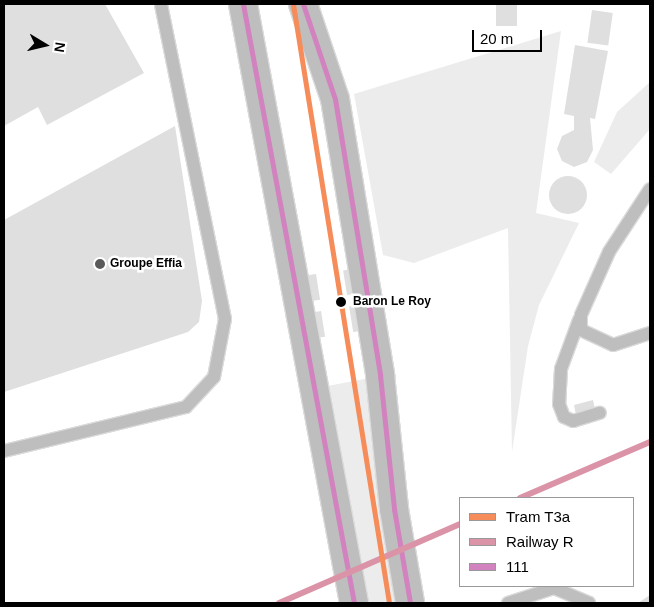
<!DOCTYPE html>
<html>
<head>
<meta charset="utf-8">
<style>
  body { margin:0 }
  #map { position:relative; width:654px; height:607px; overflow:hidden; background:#fff; font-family:Arial,sans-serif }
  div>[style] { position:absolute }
  .green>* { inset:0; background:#ececec }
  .building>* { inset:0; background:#dfdfdf; transform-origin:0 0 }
  .round { border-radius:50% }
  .roads { filter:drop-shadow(1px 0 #dbdbdb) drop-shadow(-1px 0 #dbdbdb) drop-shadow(0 1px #dbdbdb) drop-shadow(0 -1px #dbdbdb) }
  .service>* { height:12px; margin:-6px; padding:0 6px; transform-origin:6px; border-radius:6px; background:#bebebe }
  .primary>* { height:28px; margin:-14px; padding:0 14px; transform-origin:14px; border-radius:14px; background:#bebebe }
  .bus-1>* { height:5px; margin:-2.5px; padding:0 2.5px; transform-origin:2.5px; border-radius:2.5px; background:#d282be }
  .rail-1>* { height:6px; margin:-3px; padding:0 3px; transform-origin:3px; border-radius:3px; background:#db94a7 }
  .tram-1>* { height:5px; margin:-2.5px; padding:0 2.5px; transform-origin:2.5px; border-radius:2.5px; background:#f68c59 }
  .dots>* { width:14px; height:14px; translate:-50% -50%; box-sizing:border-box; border:2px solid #fff; border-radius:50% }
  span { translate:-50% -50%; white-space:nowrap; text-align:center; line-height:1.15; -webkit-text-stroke:5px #fff; paint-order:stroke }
  .poi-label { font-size:12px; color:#000; font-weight:700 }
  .left { translate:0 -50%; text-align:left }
  .stop-label { font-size:12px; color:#000; font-weight:700 }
  .frame { position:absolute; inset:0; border:5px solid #000; pointer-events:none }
  .legend { position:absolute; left:459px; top:497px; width:175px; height:90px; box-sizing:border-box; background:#fff; border:1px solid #999; margin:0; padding:6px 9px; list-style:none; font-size:15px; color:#000 }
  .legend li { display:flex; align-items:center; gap:10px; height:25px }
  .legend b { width:25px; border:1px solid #999 }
  .north { position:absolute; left:20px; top:20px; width:50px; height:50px; -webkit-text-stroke:4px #fff; paint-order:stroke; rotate:99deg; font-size:14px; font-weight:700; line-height:20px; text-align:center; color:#000 }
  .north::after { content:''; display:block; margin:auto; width:18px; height:22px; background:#000; clip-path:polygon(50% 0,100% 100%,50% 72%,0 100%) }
  .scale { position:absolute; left:472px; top:30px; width:70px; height:22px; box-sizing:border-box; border:2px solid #000; border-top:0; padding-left:6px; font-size:15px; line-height:18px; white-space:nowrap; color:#000; -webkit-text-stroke:4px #fff; paint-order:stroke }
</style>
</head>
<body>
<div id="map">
  <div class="green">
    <i style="clip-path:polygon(561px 31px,536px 213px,579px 223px,539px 305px,528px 346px,512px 452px,508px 228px,414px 263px,383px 255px,354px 94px)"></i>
    <i style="clip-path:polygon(650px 82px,650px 129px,611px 174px,594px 162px,617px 112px)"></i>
    <i style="clip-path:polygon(370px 378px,398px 603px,363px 603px,322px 387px)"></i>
  </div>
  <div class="building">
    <i style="clip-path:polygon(4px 4px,105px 4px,144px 73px,47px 125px,38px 107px,4px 126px)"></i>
    <i style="left:496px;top:5px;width:21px;height:21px"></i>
    <i style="left:592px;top:10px;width:21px;height:33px;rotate:8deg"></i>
    <i style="clip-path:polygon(575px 45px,608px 51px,595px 119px,590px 118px,593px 150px,587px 162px,574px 167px,562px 161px,557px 149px,562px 136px,574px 130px,574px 116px,564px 114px)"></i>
    <i style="clip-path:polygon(175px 126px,202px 301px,199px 322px,188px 332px,4px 392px,4px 220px)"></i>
    <i class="round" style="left:549px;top:176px;width:38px;height:38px"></i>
    <i style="left:352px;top:269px;width:25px;height:9px;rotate:81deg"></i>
    <i style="left:316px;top:274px;width:26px;height:10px;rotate:81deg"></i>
    <i style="left:358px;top:305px;width:26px;height:9px;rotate:81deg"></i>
    <i style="left:321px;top:311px;width:26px;height:9px;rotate:81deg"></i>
    <i style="clip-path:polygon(593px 400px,595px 409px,576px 415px,574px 405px)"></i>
    <i style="clip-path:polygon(650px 595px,650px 603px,638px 603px)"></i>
  </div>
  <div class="roads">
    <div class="service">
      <i style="left:650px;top:189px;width:75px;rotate:123.1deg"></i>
      <i style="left:609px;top:252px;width:69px;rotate:114deg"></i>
      <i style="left:581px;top:315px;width:15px;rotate:90deg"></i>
      <i style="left:581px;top:330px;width:35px;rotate:25deg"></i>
      <i style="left:613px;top:345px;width:39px;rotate:-18deg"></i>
      <i style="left:579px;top:320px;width:52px;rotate:110.2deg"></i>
      <i style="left:561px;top:369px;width:35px;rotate:93deg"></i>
      <i style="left:559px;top:404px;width:14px;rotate:69deg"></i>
      <i style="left:564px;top:417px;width:10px;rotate:24deg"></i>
      <i style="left:573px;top:421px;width:28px;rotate:-17deg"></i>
      <i style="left:4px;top:451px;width:187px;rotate:-13.6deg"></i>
      <i style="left:186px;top:407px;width:41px;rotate:-47deg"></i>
      <i style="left:214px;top:377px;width:59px;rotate:-79.3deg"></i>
      <i style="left:225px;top:319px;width:321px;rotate:-101.5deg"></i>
      <i style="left:508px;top:603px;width:48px;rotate:-18.1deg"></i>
      <i style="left:554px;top:588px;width:38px;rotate:23deg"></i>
    </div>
    <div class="primary">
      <i style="left:243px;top:4px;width:609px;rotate:79.5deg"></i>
      <i style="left:303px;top:4px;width:100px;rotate:71.4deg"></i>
      <i style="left:335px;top:99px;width:280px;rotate:80.7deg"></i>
      <i style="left:380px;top:375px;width:135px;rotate:84deg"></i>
      <i style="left:394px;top:509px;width:95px;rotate:80.3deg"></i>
    </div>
  </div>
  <div class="bus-1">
    <i style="left:243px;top:4px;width:609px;rotate:79.5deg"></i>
    <i style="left:303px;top:4px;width:100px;rotate:71.4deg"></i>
    <i style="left:335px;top:99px;width:280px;rotate:80.7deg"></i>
    <i style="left:380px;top:375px;width:135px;rotate:84deg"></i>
    <i style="left:394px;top:509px;width:95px;rotate:80.3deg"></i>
  </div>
  <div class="rail-1">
    <i style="left:520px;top:498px;width:142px;rotate:-23.3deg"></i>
    <i style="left:279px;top:603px;width:197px;rotate:-23.6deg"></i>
  </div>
  <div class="tram-1">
    <i style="left:293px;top:4px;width:607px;rotate:80.89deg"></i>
  </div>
  <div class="dots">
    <i style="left:100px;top:264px;background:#595959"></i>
    <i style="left:341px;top:302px;background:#000"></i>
  </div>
  <div class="poi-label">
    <span class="left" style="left:110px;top:264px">Groupe Effia</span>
  </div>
  <div class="stop-label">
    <span class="left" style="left:353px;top:302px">Baron Le Roy</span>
  </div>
  <div class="frame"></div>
  <ul class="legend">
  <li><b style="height:6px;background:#f68c59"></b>Tram T3a</li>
  <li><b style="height:6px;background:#db94a7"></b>Railway R</li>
  <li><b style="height:6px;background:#d282be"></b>111</li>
  </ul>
  <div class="north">N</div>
  <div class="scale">20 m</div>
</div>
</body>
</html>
